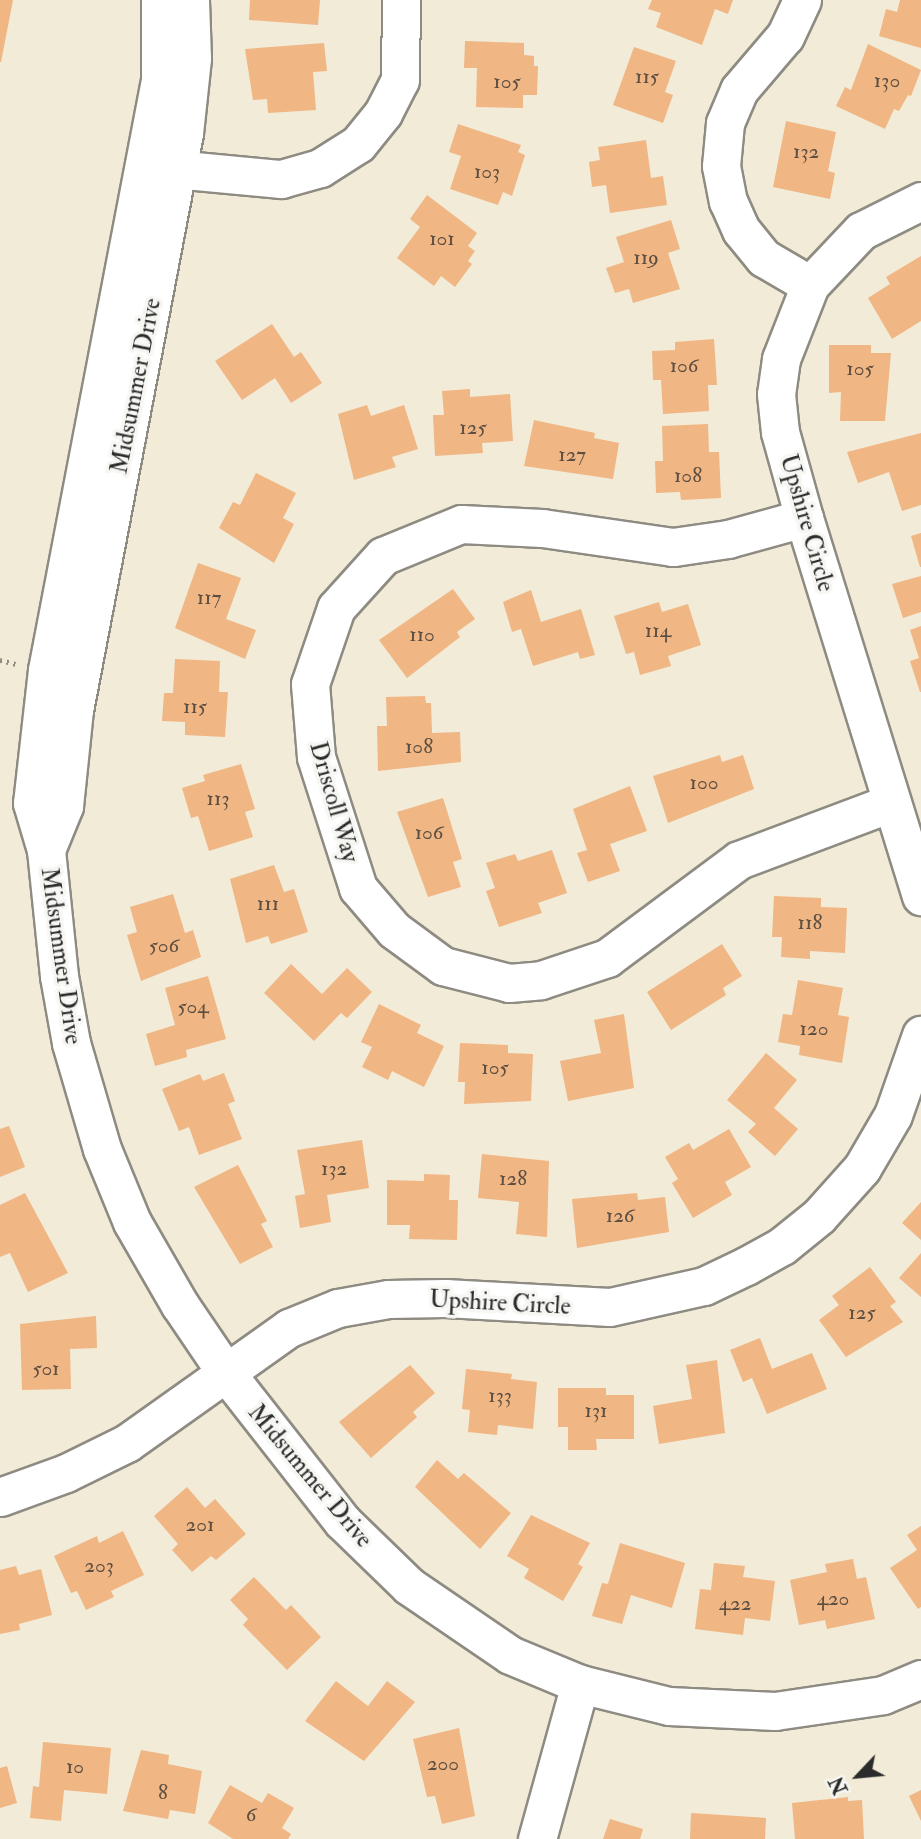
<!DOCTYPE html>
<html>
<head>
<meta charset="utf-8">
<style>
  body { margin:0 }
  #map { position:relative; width:921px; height:1839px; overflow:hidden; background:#f1ebd8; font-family:"IM FELL Double Pica",serif }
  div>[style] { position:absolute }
  .building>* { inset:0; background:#f0b684 }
  .path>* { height:4.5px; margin-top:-2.25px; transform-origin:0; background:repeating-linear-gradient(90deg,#8e8b82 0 2px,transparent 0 7px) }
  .roads { filter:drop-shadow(2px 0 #8e8b82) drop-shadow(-2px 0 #8e8b82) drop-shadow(0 2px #8e8b82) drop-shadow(0 -2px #8e8b82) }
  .minor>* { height:37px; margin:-18.5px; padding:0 18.5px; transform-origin:18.5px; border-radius:18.5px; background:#fff }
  span { translate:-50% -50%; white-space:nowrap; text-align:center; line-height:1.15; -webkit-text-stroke:7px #f6f6f2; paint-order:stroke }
  .number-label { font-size:21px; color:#5c4e41 }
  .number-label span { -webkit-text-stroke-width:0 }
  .street-label { font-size:24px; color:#2b2b2b }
  .north { position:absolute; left:823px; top:1741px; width:70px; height:70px; -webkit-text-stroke:5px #f6f6f2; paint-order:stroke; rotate:244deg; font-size:19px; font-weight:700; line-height:28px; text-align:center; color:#2b2b2b }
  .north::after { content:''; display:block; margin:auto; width:24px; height:32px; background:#2b2b2b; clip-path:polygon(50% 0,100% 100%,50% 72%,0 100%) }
</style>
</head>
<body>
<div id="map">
  <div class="building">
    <i style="clip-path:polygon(0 0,13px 0,1px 62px,0 62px)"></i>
    <i style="clip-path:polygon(250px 0,320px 0,318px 25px,249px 20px)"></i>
    <i style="clip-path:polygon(652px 0,733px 0,728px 14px,715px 9px,702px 45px,656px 27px,661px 13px,648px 9px)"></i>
    <i style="clip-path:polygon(900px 0,921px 0,921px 48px,879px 36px,886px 9px,897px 12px)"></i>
    <i style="clip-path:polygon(465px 41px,524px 43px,524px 55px,534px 56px,534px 66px,538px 66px,537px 95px,523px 95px,523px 108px,476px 107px,477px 68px,464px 68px)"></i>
    <i style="clip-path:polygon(324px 43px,327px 71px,313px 72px,316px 110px,268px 113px,267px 99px,253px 100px,245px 49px)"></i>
    <i style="clip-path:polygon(868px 44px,921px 70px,911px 96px,908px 95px,899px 111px,894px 109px,885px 129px,836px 106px,845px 87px,851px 90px)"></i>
    <i style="clip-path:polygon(634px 47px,676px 61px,665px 92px,673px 95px,663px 123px,613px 105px)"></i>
    <i style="clip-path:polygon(786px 121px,836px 132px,828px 171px,835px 173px,830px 199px,773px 187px)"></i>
    <i style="clip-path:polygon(458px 124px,521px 145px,518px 152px,525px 155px,512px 196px,503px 192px,498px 205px,450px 189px,461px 156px,449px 152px)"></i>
    <i style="clip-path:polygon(646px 140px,651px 178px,663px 176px,667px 205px,610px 213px,606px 185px,592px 187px,589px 162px,600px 160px,598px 147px)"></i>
    <i style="clip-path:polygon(427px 195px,477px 233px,468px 246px,475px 251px,468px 261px,472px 264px,455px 287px,441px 276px,434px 286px,397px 258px,420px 227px,410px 219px)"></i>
    <i style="clip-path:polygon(671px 220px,680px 249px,668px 253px,680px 289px,633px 303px,629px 289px,615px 293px,606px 268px,624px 262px,616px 237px)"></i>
    <i style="clip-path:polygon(921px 256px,921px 321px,892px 339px,868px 298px,890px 284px,886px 277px)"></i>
    <i style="clip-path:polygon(272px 324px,294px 357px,301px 352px,322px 383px,291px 403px,275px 378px,242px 400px,215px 361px)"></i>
    <i style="clip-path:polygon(714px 339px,717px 385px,708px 385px,709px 411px,663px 414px,661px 380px,653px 380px,652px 351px,675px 350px,675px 342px)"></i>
    <i style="clip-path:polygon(829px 345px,871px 345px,871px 353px,891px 353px,885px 421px,840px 421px,841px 392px,829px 393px)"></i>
    <i style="clip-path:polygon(470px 389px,470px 397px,510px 394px,513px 441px,482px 443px,483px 453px,435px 456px,433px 415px,444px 415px,442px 391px)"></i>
    <i style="clip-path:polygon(367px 405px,371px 416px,404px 405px,418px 449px,392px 457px,396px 467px,354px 480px,338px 414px)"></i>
    <i style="clip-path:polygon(534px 420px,595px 433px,594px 438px,619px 443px,613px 479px,524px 466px)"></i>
    <i style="clip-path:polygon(708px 424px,709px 452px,719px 452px,721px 498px,681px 500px,680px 492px,656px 493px,655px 461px,663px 461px,662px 426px)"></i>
    <i style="clip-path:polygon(921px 433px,921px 505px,902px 511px,889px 472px,858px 483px,847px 452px)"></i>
    <i style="clip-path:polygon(256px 473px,296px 493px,283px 518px,294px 524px,274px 563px,219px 528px,233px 502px,240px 505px)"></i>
    <i style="clip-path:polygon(921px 533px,921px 567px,920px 567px,911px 536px)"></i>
    <i style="clip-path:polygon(198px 563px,241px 578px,226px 619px,256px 630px,245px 659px,175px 628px)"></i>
    <i style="clip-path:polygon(921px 576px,921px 612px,903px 618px,892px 584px)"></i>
    <i style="clip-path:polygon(453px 589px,475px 619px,457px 632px,460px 637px,407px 678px,379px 640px)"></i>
    <i style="clip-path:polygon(531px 590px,541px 622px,581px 609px,595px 655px,580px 659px,578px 652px,533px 666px,521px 629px,512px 632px,503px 602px)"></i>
    <i style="clip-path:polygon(659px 602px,662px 612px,688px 604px,701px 645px,668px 656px,671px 666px,640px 675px,634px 652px,626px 654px,614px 616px)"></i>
    <i style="clip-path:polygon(921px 626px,921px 692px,920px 692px,910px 661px,919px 658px,910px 630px)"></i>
    <i style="clip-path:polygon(175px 659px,220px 661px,219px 692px,228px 692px,225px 737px,185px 735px,185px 722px,162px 721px,164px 693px,173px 693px)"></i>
    <i style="clip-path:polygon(425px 696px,426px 703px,431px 703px,432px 733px,460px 732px,461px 762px,378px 771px,377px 726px,387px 726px,386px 697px)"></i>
    <i style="clip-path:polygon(720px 755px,722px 762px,743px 755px,754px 789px,668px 823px,653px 776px)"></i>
    <i style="clip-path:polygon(241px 764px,255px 809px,245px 812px,253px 837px,209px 851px,198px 816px,191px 818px,182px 788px,205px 781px,203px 775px)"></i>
    <i style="clip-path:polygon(630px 786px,647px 831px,610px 844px,620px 871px,588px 882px,577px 853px,587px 850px,573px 809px)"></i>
    <i style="clip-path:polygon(443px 798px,462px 859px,453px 862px,461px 887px,428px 897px,397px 812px)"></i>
    <i style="clip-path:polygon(552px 850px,567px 893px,538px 903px,542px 913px,499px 927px,486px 891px,495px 888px,486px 863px,515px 854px,518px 861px)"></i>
    <i style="clip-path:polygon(274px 865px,284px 892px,294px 889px,308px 932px,271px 944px,268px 936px,246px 943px,230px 879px)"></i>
    <i style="clip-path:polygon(173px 894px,185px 933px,193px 930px,201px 957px,141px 981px,127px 935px,137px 932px,130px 907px)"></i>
    <i style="clip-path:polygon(774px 896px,821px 898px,821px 907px,847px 908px,845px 953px,810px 951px,810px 959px,781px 957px,782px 937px,772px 937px)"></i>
    <i style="clip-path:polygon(722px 944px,742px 976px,723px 988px,726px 995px,671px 1030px,647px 992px)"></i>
    <i style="clip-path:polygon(291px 964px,322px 994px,347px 968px,372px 992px,347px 1018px,341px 1013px,314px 1041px,264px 993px)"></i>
    <i style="clip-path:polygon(208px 976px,226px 1039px,186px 1050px,187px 1057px,155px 1066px,146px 1034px,175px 1025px,165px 988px)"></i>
    <i style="clip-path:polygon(798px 980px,843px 988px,838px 1015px,849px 1017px,842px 1063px,799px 1055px,800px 1046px,778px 1042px,783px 1014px,792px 1015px)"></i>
    <i style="clip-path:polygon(379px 1004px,421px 1025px,417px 1033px,444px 1046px,424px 1087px,392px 1071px,388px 1080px,362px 1067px,372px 1047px,361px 1042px)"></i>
    <i style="clip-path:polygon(624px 1014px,634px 1088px,568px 1101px,560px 1061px,601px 1053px,594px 1020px)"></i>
    <i style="clip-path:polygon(460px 1043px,508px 1045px,508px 1053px,533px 1054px,531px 1101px,464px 1104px,465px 1082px,458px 1082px)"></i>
    <i style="clip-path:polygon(766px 1053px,797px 1080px,774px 1108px,798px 1129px,775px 1156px,748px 1132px,756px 1124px,727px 1100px)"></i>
    <i style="clip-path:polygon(224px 1073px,235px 1101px,228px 1104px,242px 1139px,199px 1155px,189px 1127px,179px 1131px,162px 1089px,200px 1074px,203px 1081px)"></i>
    <i style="clip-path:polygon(9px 1126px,25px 1167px,0 1177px,0 1129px)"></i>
    <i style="clip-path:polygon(729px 1129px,751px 1167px,725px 1182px,732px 1195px,693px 1218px,672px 1183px,678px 1179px,665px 1157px,689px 1143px,693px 1150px)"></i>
    <i style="clip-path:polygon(362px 1140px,369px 1188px,327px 1195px,331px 1222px,300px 1228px,295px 1196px,305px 1194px,297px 1150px)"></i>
    <i style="clip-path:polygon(482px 1154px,549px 1161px,547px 1237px,516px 1234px,519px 1202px,478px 1198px)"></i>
    <i style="clip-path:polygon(238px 1165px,267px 1221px,261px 1224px,273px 1247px,240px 1264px,194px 1187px)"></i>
    <i style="clip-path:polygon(424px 1174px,450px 1175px,449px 1200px,458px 1200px,457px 1240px,409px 1239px,410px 1225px,387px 1225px,387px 1180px,424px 1181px)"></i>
    <i style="clip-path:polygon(25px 1193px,68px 1273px,28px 1292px,10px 1253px,0 1257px,0 1205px)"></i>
    <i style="clip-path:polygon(637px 1193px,638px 1200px,665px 1197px,669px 1232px,577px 1248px,572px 1199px)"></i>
    <i style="clip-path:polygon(921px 1202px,921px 1240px,902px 1223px)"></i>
    <i style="clip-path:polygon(921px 1253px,921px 1297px,899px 1278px)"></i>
    <i style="clip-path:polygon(870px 1267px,896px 1302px,890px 1306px,903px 1322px,846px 1357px,819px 1320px,839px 1305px,832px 1296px)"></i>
    <i style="clip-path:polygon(96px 1316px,97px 1348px,70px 1349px,71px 1389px,22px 1390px,20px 1324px)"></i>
    <i style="clip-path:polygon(760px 1338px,772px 1369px,812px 1353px,827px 1389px,767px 1414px,752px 1378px,743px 1382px,730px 1350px)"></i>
    <i style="clip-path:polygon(717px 1360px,725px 1433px,659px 1444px,653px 1406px,692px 1399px,686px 1365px)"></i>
    <i style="clip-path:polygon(410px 1365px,435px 1393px,413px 1412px,417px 1417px,371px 1458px,339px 1422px)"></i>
    <i style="clip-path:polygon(466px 1369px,512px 1374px,511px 1379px,537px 1382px,533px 1429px,498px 1425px,497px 1435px,468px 1432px,470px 1410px,462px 1409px)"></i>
    <i style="clip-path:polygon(558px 1388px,606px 1388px,606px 1395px,634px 1395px,634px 1439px,596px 1439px,597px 1450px,568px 1450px,568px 1427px,558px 1427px)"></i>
    <i style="clip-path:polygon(437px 1460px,458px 1479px,464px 1473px,511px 1513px,480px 1549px,415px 1487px)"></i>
    <i style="clip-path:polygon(187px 1487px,205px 1508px,215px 1499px,246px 1534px,216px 1560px,211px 1556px,192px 1572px,172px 1550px,178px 1544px,154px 1516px)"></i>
    <i style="clip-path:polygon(531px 1515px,590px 1543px,578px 1564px,583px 1567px,563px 1601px,524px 1578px,529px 1569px,507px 1556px)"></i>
    <i style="clip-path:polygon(921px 1526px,921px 1607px,918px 1609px,890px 1568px,917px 1550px,907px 1535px)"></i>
    <i style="clip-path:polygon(123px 1531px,144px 1575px,111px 1591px,114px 1597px,86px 1610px,77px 1591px,71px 1593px,54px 1556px,97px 1536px,99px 1543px)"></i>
    <i style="clip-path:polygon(620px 1543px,685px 1563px,672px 1608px,631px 1595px,622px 1624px,592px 1616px,602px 1583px,608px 1584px)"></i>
    <i style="clip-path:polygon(853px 1559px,857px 1579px,866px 1577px,875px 1619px,827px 1629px,825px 1620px,799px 1625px,790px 1580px,827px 1572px,825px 1564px)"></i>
    <i style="clip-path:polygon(714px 1563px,745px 1566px,743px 1577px,775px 1581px,770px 1621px,745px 1618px,743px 1635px,695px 1629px,700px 1589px,711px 1590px)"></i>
    <i style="clip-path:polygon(16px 1566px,19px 1575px,41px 1569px,52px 1615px,19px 1624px,20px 1630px,0 1634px,0 1570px)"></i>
    <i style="clip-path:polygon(254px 1577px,286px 1610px,291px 1605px,321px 1637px,287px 1670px,243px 1625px,248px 1619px,230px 1600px)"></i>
    <i style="clip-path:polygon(336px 1681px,368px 1706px,387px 1681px,415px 1702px,364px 1761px,305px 1721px)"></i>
    <i style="clip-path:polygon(459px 1728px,475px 1816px,442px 1824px,435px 1796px,427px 1797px,413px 1739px)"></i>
    <i style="clip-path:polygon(43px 1742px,111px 1748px,107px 1794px,64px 1790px,61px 1821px,30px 1818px,33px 1786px,39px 1787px)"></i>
    <i style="clip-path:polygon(141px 1750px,169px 1755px,168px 1764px,202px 1771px,195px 1814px,170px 1810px,168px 1819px,123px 1811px)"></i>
    <i style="clip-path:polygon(7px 1766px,17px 1803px,0 1808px,0 1768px)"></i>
    <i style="clip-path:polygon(230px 1785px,262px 1803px,268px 1793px,294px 1808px,282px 1828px,291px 1834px,288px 1839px,233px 1839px,208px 1823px)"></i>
    <i style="clip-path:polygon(921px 1790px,921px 1821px,909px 1796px)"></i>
    <i style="clip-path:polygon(848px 1797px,848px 1801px,862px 1800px,864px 1839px,795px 1839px,792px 1803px)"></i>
    <i style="clip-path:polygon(691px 1813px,766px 1818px,765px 1839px,690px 1839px)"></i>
    <i style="clip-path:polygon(610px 1819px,643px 1829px,640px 1839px,603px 1839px)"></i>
  </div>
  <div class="path">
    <i style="left:0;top:660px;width:16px;rotate:14deg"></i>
  </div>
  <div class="roads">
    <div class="minor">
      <i style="left:160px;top:0;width:80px;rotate:90deg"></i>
      <i style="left:160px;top:80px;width:601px;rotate:100.84deg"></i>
      <i style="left:47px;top:670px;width:134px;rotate:96.4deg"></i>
      <i style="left:32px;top:803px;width:49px;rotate:73.4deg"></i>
      <i style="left:46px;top:850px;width:127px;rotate:84.1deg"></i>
      <i style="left:59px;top:976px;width:68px;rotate:79.8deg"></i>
      <i style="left:71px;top:1043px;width:110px;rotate:73.7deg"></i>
      <i style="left:102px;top:1149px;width:79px;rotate:67.7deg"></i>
      <i style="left:132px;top:1222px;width:96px;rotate:60deg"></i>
      <i style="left:180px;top:1305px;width:82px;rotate:55.9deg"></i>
      <i style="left:226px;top:1373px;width:188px;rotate:51.9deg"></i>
      <i style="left:342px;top:1521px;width:93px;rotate:44.1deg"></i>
      <i style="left:409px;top:1586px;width:122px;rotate:34.3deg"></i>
      <i style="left:510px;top:1655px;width:76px;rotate:22.5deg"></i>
      <i style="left:580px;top:1684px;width:92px;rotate:13.9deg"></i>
      <i style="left:669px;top:1706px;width:106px;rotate:2.7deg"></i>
      <i style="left:775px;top:1711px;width:109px;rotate:-8.4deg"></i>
      <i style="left:883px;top:1695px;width:41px;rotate:-22.8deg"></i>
      <i style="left:802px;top:0;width:40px;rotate:115deg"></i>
      <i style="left:785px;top:36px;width:71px;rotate:130.4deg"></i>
      <i style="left:739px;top:90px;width:36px;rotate:113deg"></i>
      <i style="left:725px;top:123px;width:43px;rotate:95.3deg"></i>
      <i style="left:721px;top:166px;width:36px;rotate:79deg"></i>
      <i style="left:728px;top:201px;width:32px;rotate:66deg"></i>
      <i style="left:741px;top:230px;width:36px;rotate:51deg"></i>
      <i style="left:764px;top:258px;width:53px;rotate:30.4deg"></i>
      <i style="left:153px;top:167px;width:129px;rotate:5.4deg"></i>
      <i style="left:281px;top:179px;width:41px;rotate:-15.8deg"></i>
      <i style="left:320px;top:168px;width:45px;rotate:-32.3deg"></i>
      <i style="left:358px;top:144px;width:40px;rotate:-51deg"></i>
      <i style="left:383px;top:113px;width:37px;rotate:-63deg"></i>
      <i style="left:400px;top:80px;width:80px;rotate:-89.3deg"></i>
      <i style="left:921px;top:201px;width:67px;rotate:153.4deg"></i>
      <i style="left:861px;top:231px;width:74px;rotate:133.4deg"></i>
      <i style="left:810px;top:285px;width:79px;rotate:111.4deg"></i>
      <i style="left:781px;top:359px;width:35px;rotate:98deg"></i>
      <i style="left:776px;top:394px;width:38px;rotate:84deg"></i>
      <i style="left:780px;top:432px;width:89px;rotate:74.4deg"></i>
      <i style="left:804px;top:518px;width:396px;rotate:72.8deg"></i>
      <i style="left:804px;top:518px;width:79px;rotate:164.6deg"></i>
      <i style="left:728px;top:539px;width:56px;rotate:171.7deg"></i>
      <i style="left:673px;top:547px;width:132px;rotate:-171.7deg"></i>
      <i style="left:542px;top:528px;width:81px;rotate:-177.2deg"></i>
      <i style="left:461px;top:524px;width:84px;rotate:157.7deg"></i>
      <i style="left:383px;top:556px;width:70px;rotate:132.1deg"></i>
      <i style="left:336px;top:608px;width:80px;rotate:108.9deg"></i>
      <i style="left:310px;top:684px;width:73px;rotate:85.3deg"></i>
      <i style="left:316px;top:757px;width:138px;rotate:72.2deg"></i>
      <i style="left:358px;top:888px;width:55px;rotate:49.4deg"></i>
      <i style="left:394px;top:930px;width:61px;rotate:36.3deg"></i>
      <i style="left:443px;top:966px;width:68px;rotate:14.4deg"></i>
      <i style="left:509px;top:983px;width:32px;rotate:-5deg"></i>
      <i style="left:541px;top:980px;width:70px;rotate:-18.4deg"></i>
      <i style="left:607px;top:958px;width:164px;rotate:-36.6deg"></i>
      <i style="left:739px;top:860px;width:162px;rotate:-20.6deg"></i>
      <i style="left:46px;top:850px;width:48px;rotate:-67.8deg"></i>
      <i style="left:64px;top:806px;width:97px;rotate:-84.1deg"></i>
      <i style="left:74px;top:710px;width:587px;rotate:-79.21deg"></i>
      <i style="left:184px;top:133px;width:75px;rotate:-83.9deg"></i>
      <i style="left:192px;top:58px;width:58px;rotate:-92deg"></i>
      <i style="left:0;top:1497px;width:70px;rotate:-20deg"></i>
      <i style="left:66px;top:1473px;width:68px;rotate:-26.2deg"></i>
      <i style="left:127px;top:1443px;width:199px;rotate:-35.4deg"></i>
      <i style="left:289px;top:1328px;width:53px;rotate:-22.2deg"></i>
      <i style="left:338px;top:1308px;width:51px;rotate:-10.2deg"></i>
      <i style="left:388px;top:1299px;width:57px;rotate:-1deg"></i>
      <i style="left:445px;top:1298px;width:165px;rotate:3.1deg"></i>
      <i style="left:610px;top:1307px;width:96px;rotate:-12.6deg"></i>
      <i style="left:704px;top:1286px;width:47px;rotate:-25.5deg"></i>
      <i style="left:746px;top:1266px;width:41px;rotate:-29.1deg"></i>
      <i style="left:782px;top:1246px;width:48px;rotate:-39deg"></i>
      <i style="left:819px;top:1216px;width:64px;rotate:-48.1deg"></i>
      <i style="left:862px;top:1168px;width:61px;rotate:-59.7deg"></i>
      <i style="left:893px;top:1115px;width:85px;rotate:-70.7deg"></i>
      <i style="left:537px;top:1839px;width:161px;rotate:-74.5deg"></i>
    </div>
  </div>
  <div class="number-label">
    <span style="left:647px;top:77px">115</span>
    <span style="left:887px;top:81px">130</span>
    <span style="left:507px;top:82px">105</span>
    <span style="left:806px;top:152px">132</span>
    <span style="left:487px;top:172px">103</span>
    <span style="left:442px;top:239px">101</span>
    <span style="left:646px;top:258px">119</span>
    <span style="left:684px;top:366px">106</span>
    <span style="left:860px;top:369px">105</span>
    <span style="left:473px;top:428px">125</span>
    <span style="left:572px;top:455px">127</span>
    <span style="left:688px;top:476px">108</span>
    <span style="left:209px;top:598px">117</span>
    <span style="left:658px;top:631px">114</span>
    <span style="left:422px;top:635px">110</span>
    <span style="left:195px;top:707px">115</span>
    <span style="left:419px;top:747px">108</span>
    <span style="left:704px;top:783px">100</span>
    <span style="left:218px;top:799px">113</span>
    <span style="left:429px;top:833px">106</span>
    <span style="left:268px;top:904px">111</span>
    <span style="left:810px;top:923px">118</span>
    <span style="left:164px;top:946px">506</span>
    <span style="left:193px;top:1007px">504</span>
    <span style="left:814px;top:1029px">120</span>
    <span style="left:495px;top:1068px">105</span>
    <span style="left:334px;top:1169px">132</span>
    <span style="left:513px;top:1179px">128</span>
    <span style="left:620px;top:1216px">126</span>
    <span style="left:862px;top:1313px">125</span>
    <span style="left:46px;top:1369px">501</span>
    <span style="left:500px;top:1396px">133</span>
    <span style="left:596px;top:1411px">131</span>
    <span style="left:200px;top:1525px">201</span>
    <span style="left:99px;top:1566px">203</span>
    <span style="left:833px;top:1599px">420</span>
    <span style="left:735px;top:1604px">422</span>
    <span style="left:443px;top:1764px">200</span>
    <span style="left:75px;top:1767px">10</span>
    <span style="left:163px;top:1793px">8</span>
    <span style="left:251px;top:1815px">6</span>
  </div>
  <div class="street-label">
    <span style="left:136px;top:386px;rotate:-79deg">Midsummer Drive</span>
    <span style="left:807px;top:523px;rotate:74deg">Upshire Circle</span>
    <span style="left:334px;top:802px;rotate:74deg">Driscoll Way</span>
    <span style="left:61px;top:956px;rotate:82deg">Midsummer Drive</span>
    <span style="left:500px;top:1303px;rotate:3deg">Upshire Circle</span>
    <span style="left:310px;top:1476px;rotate:50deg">Midsummer Drive</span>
  </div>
  <div class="north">N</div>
</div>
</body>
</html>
